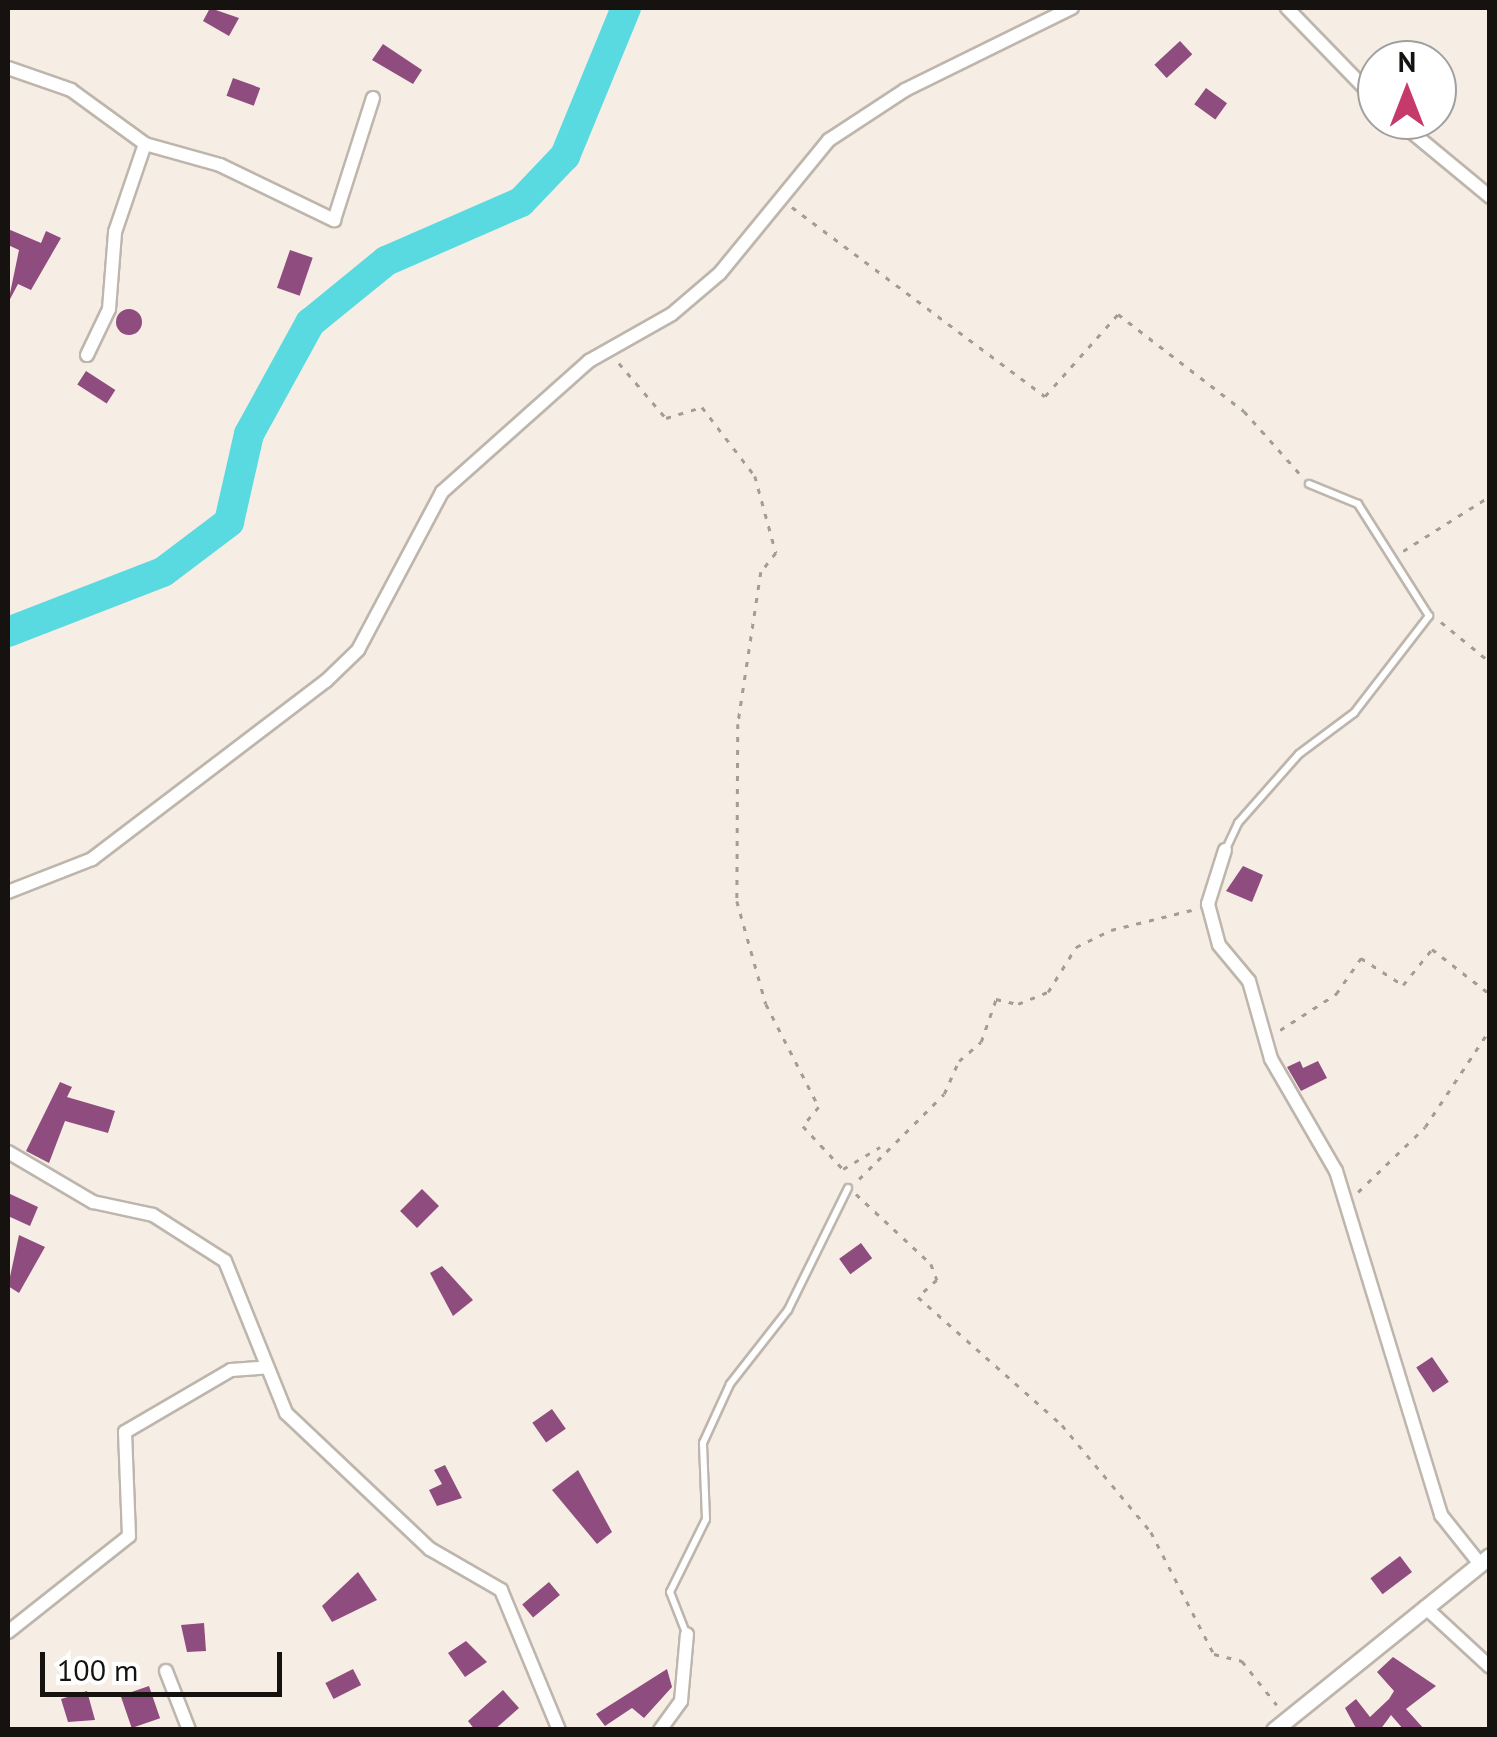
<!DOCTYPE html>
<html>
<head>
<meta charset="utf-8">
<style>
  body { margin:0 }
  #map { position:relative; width:1497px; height:1737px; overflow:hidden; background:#f6eee4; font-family:"PT Sans",sans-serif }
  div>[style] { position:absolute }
  .river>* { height:30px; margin:-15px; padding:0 15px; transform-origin:15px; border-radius:15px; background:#59dae0 }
  .building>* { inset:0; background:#8e4c7f; transform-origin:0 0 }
  .round { border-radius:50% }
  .path>* { height:2.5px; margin-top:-1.25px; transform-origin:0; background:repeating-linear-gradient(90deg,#a39d96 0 5px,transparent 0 13px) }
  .roads { filter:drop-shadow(2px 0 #beb6ad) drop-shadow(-2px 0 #beb6ad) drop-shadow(0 2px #beb6ad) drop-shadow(0 -2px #beb6ad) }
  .service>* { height:6px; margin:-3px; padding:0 3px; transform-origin:3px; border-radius:3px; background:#fff }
  .minor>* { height:12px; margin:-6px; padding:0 6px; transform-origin:6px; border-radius:6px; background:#fff }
  .tertiary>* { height:15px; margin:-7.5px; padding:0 7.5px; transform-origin:7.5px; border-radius:7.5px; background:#fff }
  span { translate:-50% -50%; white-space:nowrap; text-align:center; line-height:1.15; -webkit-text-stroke:8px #fff; paint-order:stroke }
  .frame { position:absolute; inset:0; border:10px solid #15120f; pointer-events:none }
  .north { position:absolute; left:1357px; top:40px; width:100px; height:100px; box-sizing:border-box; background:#fff; border:2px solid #a1a09f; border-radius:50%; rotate:0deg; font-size:28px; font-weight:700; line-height:40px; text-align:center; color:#15120f }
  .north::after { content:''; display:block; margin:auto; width:35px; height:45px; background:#c63a6b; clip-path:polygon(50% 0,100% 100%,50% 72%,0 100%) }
  .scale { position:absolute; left:40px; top:1652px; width:242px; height:45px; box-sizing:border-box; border:5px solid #15120f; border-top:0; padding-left:12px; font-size:30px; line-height:35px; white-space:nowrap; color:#15120f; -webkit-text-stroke:8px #fff; paint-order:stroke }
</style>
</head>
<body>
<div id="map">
  <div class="river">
    <i style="left:8px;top:632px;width:166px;rotate:-21.2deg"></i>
    <i style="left:163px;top:572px;width:83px;rotate:-37.1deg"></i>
    <i style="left:229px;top:522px;width:90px;rotate:-77.2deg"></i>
    <i style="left:249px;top:434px;width:127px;rotate:-61.2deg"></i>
    <i style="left:310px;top:323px;width:98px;rotate:-39.2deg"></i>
    <i style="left:386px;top:261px;width:147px;rotate:-23.6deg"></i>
    <i style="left:521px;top:202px;width:64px;rotate:-46.3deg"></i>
    <i style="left:565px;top:156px;width:160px;rotate:-67.6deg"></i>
  </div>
  <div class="building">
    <i style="clip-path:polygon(210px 8px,239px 18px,229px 36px,203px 21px)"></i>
    <i style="left:1180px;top:41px;width:18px;height:35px;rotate:47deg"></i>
    <i style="clip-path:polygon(383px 44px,422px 70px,413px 84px,372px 60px)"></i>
    <i style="left:233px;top:78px;width:29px;height:19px;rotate:20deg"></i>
    <i style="left:1206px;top:88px;width:26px;height:20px;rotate:36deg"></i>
    <i style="clip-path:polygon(8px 229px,41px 243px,46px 231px,61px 238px,31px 290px,18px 284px,8px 303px,19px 250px,8px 245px)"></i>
    <i style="left:290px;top:250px;width:24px;height:40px;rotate:19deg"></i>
    <i class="round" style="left:116px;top:309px;width:26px;height:26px"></i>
    <i style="left:86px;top:371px;width:35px;height:16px;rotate:33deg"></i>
    <i style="clip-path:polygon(1243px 866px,1263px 875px,1252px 902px,1226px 891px)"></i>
    <i style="clip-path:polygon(1300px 1061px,1303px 1068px,1318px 1061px,1327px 1078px,1301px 1091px,1287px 1067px)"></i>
    <i style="clip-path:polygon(60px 1082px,72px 1087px,67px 1097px,115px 1111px,108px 1133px,65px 1121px,49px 1163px,26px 1151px)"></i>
    <i style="left:422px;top:1189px;width:24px;height:31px;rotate:45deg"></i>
    <i style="clip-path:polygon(8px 1193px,38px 1207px,30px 1226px,8px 1216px)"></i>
    <i style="clip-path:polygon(19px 1235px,45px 1247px,19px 1293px,8px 1286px)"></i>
    <i style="left:861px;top:1243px;width:19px;height:27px;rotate:54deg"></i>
    <i style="clip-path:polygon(442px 1266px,473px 1300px,453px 1316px,430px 1273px)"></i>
    <i style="left:1432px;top:1357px;width:30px;height:19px;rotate:56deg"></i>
    <i style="left:552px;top:1409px;width:24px;height:24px;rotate:55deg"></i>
    <i style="clip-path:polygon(445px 1465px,462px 1498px,437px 1506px,429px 1490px,442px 1484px,434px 1470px)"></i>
    <i style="clip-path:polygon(578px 1470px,612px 1532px,597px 1544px,552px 1490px)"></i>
    <i style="left:1400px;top:1556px;width:20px;height:37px;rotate:53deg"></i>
    <i style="clip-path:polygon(358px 1572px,377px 1600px,332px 1622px,322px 1606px)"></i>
    <i style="left:549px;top:1582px;width:17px;height:35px;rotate:50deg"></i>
    <i style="clip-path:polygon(204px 1623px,206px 1651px,187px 1652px,181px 1625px)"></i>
    <i style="clip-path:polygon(466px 1641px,487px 1662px,465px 1677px,448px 1653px)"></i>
    <i style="clip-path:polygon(1393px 1657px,1436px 1686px,1406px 1709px,1425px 1730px,1404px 1730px,1391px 1715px,1380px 1730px,1357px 1730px,1345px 1708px,1356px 1699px,1370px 1717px,1389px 1699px,1394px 1691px,1377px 1672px)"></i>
    <i style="left:353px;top:1669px;width:18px;height:31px;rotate:63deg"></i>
    <i style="clip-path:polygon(667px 1669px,672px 1687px,644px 1718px,632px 1708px,605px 1726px,596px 1714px)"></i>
    <i style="left:149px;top:1686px;width:34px;height:30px;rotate:71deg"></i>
    <i style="clip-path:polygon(503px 1690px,519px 1708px,494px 1730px,475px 1730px,468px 1721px)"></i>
    <i style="clip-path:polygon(87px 1691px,95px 1720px,68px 1722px,61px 1699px)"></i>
  </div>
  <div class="path">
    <i style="left:792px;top:207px;width:316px;rotate:36.8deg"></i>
    <i style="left:1045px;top:396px;width:110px;rotate:-48.3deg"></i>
    <i style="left:1118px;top:314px;width:159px;rotate:37.6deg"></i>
    <i style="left:1244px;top:411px;width:86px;rotate:48.3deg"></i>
    <i style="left:619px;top:363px;width:72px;rotate:49.5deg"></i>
    <i style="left:666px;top:418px;width:38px;rotate:-17deg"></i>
    <i style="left:702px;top:407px;width:87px;rotate:52.5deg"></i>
    <i style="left:755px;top:476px;width:80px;rotate:74.7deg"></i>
    <i style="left:776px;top:553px;width:24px;rotate:128deg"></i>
    <i style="left:761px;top:572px;width:154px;rotate:98.6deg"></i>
    <i style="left:738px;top:724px;width:177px;rotate:90.3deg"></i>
    <i style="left:737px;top:901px;width:107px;rotate:74.3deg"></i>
    <i style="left:766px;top:1004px;width:116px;rotate:62.8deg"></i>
    <i style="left:819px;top:1107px;width:25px;rotate:130deg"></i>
    <i style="left:803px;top:1126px;width:59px;rotate:47.1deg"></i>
    <i style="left:843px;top:1169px;width:43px;rotate:-30.7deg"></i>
    <i style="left:1403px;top:551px;width:103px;rotate:-32.3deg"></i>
    <i style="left:1441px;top:622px;width:63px;rotate:39.2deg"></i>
    <i style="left:1280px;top:1030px;width:67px;rotate:-32.7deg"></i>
    <i style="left:1336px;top:994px;width:44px;rotate:-55.2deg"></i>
    <i style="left:1361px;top:958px;width:50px;rotate:32.7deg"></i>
    <i style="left:1403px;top:985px;width:46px;rotate:-51.1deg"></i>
    <i style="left:1432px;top:949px;width:73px;rotate:37.8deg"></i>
    <i style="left:859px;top:1179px;width:120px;rotate:-45deg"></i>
    <i style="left:944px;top:1094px;width:36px;rotate:-66deg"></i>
    <i style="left:959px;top:1061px;width:29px;rotate:-41deg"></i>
    <i style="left:981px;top:1042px;width:46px;rotate:-70.8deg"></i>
    <i style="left:996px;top:999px;width:23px;rotate:13deg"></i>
    <i style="left:1018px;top:1004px;width:32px;rotate:-22deg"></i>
    <i style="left:1048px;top:992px;width:53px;rotate:-58.1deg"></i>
    <i style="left:1076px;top:947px;width:39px;rotate:-26deg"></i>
    <i style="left:1111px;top:930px;width:83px;rotate:-13.9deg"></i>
    <i style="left:1358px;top:1192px;width:93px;rotate:-44.1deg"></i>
    <i style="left:1425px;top:1127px;width:118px;rotate:-56.4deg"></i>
    <i style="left:856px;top:1194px;width:103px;rotate:43deg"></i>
    <i style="left:931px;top:1264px;width:17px;rotate:69deg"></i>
    <i style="left:937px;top:1280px;width:25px;rotate:138deg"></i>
    <i style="left:918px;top:1297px;width:193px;rotate:41.6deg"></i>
    <i style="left:1062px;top:1425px;width:139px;rotate:50.2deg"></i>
    <i style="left:1151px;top:1532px;width:137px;rotate:62.7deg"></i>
    <i style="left:1214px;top:1654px;width:29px;rotate:14deg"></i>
    <i style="left:1242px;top:1661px;width:56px;rotate:51.5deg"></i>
  </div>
  <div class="roads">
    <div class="service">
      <i style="left:1226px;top:849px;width:29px;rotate:-65deg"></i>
      <i style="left:1238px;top:823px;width:92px;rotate:-48.5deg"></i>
      <i style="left:1299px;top:754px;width:69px;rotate:-36.7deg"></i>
      <i style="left:1354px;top:713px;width:123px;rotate:-52.3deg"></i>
      <i style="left:1429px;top:616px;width:133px;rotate:-122.4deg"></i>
      <i style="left:1358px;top:504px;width:53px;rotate:-157.8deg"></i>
      <i style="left:686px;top:1633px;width:44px;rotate:-111.3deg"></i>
      <i style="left:670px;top:1592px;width:81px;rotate:-63.7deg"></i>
      <i style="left:706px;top:1519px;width:76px;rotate:-92.3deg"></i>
      <i style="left:703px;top:1443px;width:65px;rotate:-65.4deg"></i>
      <i style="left:730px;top:1384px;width:94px;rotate:-51.9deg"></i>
      <i style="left:788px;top:1310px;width:136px;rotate:-63.8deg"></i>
    </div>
    <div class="minor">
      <i style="left:1287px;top:8px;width:129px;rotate:45.9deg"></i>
      <i style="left:8px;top:68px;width:67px;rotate:19.2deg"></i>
      <i style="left:71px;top:90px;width:92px;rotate:36.1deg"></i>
      <i style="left:145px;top:144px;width:78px;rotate:15.6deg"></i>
      <i style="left:220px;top:165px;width:127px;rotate:25.8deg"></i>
      <i style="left:334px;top:220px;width:128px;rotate:-72.3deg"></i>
      <i style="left:1397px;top:120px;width:121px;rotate:39.6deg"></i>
      <i style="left:87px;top:355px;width:51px;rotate:-64.4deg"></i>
      <i style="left:109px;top:309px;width:77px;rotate:-85.5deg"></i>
      <i style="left:115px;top:232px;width:93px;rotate:-71.2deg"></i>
      <i style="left:1225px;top:850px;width:57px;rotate:107.5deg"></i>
      <i style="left:1208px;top:904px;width:42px;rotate:75deg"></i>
      <i style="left:1219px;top:945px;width:47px;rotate:50.2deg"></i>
      <i style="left:1249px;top:981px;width:81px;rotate:74.2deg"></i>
      <i style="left:1271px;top:1059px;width:129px;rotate:59.9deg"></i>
      <i style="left:1336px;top:1171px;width:360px;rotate:73deg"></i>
      <i style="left:1441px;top:1515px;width:63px;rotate:51.5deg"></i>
      <i style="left:8px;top:892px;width:90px;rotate:-21.4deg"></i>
      <i style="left:92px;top:859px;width:294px;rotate:-37.3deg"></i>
      <i style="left:326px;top:681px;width:45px;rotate:-44.1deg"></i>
      <i style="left:358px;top:650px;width:179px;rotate:-62deg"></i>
      <i style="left:442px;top:492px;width:197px;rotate:-41.7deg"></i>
      <i style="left:589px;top:361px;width:95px;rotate:-29.5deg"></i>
      <i style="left:672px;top:314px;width:63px;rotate:-40.5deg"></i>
      <i style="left:720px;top:273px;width:172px;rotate:-50.7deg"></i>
      <i style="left:829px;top:140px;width:91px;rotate:-33.3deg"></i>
      <i style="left:905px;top:90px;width:186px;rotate:-26.2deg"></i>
      <i style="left:8px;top:1152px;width:99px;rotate:30.5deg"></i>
      <i style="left:93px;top:1202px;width:61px;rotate:12.2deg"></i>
      <i style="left:153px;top:1215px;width:85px;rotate:32.6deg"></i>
      <i style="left:225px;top:1261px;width:164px;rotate:68.1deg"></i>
      <i style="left:286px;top:1413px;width:198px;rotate:43.4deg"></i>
      <i style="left:430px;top:1549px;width:82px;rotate:30deg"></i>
      <i style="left:501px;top:1590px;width:152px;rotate:67.5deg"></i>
      <i style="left:1425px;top:1607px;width:88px;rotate:42.7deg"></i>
      <i style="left:8px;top:1632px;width:154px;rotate:-38.4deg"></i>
      <i style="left:129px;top:1536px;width:104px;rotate:-92.2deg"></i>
      <i style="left:125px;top:1432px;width:123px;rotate:-30.3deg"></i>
      <i style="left:231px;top:1370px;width:31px;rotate:-4deg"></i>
      <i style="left:166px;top:1671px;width:63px;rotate:68.7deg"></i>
      <i style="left:660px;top:1730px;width:36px;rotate:-54deg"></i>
      <i style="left:681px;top:1701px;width:67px;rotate:-84.9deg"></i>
    </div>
    <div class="tertiary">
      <i style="left:1274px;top:1730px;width:277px;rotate:-38.9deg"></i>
    </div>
  </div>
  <div class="frame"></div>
  <div class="north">N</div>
  <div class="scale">100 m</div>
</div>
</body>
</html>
